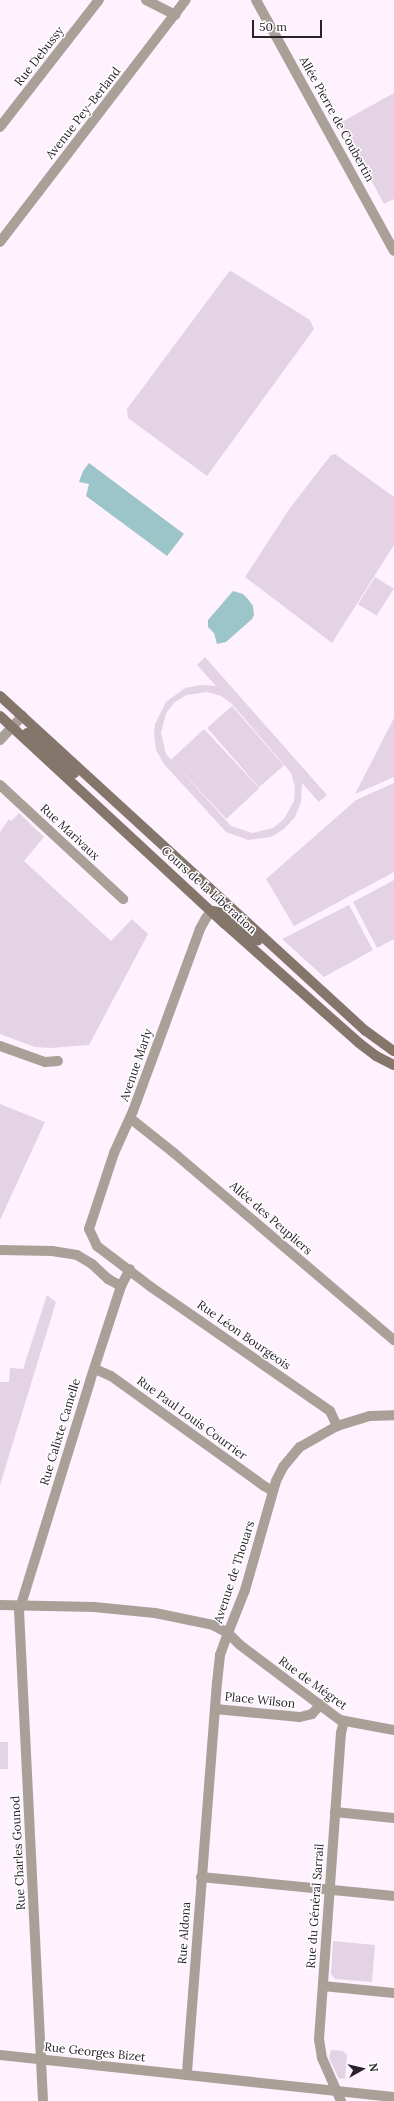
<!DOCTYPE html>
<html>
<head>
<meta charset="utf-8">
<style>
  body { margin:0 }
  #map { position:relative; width:394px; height:2101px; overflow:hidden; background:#fef2ff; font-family:Lora,serif }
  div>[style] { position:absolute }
  .green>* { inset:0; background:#e4d2e5; transform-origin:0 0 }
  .water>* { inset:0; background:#9bc5c9 }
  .minor>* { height:10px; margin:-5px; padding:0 5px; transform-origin:5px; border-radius:5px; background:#a9a098 }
  .tertiary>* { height:10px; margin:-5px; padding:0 5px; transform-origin:5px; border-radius:5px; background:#a9a098 }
  .secondary>* { height:10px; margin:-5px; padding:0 5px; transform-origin:5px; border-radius:5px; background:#84766b }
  span { translate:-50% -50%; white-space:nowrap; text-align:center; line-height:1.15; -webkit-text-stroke:3px #fff; paint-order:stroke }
  .street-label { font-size:12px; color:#2a222a }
  .north { position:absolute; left:342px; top:2049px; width:40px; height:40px; -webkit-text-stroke:3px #fff; paint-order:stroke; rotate:82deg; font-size:11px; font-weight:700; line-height:16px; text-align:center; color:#2a222a }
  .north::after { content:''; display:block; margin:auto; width:14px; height:18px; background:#2a222a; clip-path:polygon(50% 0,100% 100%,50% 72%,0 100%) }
  .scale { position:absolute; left:252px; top:20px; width:70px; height:18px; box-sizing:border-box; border:2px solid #2a222a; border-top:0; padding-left:5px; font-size:12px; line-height:14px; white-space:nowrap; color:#2a222a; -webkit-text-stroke:3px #fff; paint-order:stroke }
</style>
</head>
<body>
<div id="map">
  <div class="green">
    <i style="clip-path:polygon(394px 93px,394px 199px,384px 204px,340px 123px)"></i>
    <i style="clip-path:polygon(231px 271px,310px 320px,314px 329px,207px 476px,128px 418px,127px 409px,228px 273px)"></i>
    <i style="clip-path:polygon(335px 454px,394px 497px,394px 545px,332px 643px,245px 577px,290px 508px,331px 455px)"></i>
    <i style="left:375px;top:577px;width:22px;height:32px;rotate:32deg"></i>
    <i style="clip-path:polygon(evenodd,205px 657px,327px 795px,319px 802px,302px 783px,301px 802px,295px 817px,284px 829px,271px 837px,248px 840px,226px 832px,164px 764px,156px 750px,154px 733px,155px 724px,166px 702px,185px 688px,201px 685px,216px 686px,197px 665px,205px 657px,207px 692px,221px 696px,232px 704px,291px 773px,295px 787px,294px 801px,284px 819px,273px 828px,252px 833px,231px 826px,166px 754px,161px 733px,166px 713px,175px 702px,187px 695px,207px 692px)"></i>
    <i style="left:232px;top:706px;width:79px;height:33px;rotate:49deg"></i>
    <i style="clip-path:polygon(394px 718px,394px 777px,355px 794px)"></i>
    <i style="left:204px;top:729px;width:81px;height:45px;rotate:47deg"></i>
    <i style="clip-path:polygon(394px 783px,394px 872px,294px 926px,266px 879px,356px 800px)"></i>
    <i style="clip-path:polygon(19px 813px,44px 837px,24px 861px,111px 941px,132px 919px,148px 934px,89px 1045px,51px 1048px,35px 1047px,0 1034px,0 832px,9px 819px,11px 821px)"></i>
    <i style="clip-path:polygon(394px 880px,394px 939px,377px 948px,353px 902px)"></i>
    <i style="clip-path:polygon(349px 905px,373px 950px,324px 977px,282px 939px)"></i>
    <i style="clip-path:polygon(0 1104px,45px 1122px,0 1220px)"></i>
    <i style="clip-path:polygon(47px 1295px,56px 1302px,0 1485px,0 1382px,9px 1382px,10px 1368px,23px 1369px)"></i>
    <i style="left:0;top:1742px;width:8px;height:27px"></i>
    <i style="clip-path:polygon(333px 1941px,375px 1945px,372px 1982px,335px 1979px,331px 1974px)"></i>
    <i style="clip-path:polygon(331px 2050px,343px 2051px,347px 2055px,345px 2078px,339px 2079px,329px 2058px)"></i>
  </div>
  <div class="water">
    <i style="clip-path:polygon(89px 463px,184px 534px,167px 556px,86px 496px,89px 484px,79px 482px,83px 471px)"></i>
    <i style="clip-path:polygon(233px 591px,243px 594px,247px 598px,253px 606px,254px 615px,252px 619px,226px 642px,217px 644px,214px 633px,208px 627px,208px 620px)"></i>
  </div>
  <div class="minor">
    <i style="left:256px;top:0;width:286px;rotate:61.2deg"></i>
    <i style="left:0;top:127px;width:161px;rotate:-52.1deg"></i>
    <i style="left:0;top:785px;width:168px;rotate:42.8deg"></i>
    <i style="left:212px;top:911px;width:9px;rotate:131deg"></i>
    <i style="left:206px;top:918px;width:13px;rotate:119deg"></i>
    <i style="left:200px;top:929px;width:194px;rotate:110.2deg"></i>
    <i style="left:133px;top:1111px;width:46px;rotate:114.3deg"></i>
    <i style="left:114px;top:1153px;width:80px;rotate:108.2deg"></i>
    <i style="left:89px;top:1229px;width:19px;rotate:65deg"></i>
    <i style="left:97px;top:1246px;width:68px;rotate:37.2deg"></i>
    <i style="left:151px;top:1287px;width:218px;rotate:34.7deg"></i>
    <i style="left:330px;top:1411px;width:17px;rotate:65deg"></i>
    <i style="left:0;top:1046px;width:48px;rotate:19.6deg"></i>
    <i style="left:45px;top:1062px;width:13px;rotate:-4deg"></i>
    <i style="left:130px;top:1118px;width:56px;rotate:38.5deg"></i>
    <i style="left:174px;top:1153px;width:289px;rotate:40.4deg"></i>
    <i style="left:0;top:1250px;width:52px;rotate:1.1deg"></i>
    <i style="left:52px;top:1251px;width:25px;rotate:9deg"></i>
    <i style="left:77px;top:1255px;width:17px;rotate:31deg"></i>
    <i style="left:92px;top:1264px;width:22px;rotate:43deg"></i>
    <i style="left:108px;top:1279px;width:15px;rotate:28deg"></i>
    <i style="left:95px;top:1369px;width:17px;rotate:24deg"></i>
    <i style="left:111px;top:1376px;width:188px;rotate:35.7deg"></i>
    <i style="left:264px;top:1486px;width:10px;rotate:29deg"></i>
    <i style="left:215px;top:1709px;width:85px;rotate:5.4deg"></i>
    <i style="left:300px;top:1717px;width:12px;rotate:-14deg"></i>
    <i style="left:312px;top:1714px;width:13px;rotate:-48deg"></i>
    <i style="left:394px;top:1730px;width:55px;rotate:-169.5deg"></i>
    <i style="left:340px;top:1720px;width:125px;rotate:-143.1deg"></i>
    <i style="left:240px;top:1645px;width:17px;rotate:-135deg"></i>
    <i style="left:228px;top:1633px;width:23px;rotate:110deg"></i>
    <i style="left:220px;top:1655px;width:27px;rotate:96deg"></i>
    <i style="left:217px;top:1682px;width:394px;rotate:94.4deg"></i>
    <i style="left:187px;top:2075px;width:208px;rotate:6.1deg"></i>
    <i style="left:335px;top:1812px;width:59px;rotate:5.8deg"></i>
    <i style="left:201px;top:1877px;width:194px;rotate:5.6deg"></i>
    <i style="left:323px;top:1986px;width:71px;rotate:5.6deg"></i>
    <i style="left:0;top:2055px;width:188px;rotate:6.1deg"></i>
    <i style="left:43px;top:2101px;width:491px;rotate:-92.8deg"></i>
    <i style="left:19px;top:1611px;width:241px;rotate:-72.8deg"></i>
    <i style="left:90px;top:1381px;width:100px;rotate:-71.9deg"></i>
    <i style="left:121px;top:1286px;width:19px;rotate:-62deg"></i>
    <i style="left:341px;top:2101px;width:47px;rotate:-113.8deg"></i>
    <i style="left:322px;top:2058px;width:19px;rotate:-99deg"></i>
    <i style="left:319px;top:2039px;width:307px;rotate:-85.9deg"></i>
    <i style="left:341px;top:1733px;width:12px;rotate:-76deg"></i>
  </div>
  <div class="tertiary">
    <i style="left:146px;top:0;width:33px;rotate:27deg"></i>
    <i style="left:0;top:242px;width:305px;rotate:-52.5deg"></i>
    <i style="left:0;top:740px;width:33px;rotate:-47deg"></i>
    <i style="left:0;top:1605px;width:94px;rotate:1.2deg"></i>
    <i style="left:94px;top:1607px;width:61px;rotate:5.6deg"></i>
    <i style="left:155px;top:1613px;width:59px;rotate:11.7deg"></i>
    <i style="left:213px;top:1625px;width:17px;rotate:28deg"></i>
    <i style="left:228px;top:1633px;width:46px;rotate:-68.4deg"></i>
    <i style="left:245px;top:1590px;width:113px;rotate:-74.1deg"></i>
    <i style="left:276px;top:1481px;width:16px;rotate:-63deg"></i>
    <i style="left:283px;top:1467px;width:26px;rotate:-50deg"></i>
    <i style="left:300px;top:1447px;width:43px;rotate:-29.6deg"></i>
    <i style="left:337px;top:1426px;width:34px;rotate:-17deg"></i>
    <i style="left:370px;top:1416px;width:24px;rotate:-2deg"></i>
  </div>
  <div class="secondary">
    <i style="left:0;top:696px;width:496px;rotate:42.5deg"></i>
    <i style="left:366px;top:1031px;width:34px;rotate:36deg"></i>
    <i style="left:0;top:716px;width:306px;rotate:42.8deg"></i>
    <i style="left:225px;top:924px;width:179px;rotate:41.6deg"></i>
    <i style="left:359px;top:1043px;width:21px;rotate:37deg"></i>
    <i style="left:376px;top:1056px;width:20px;rotate:27deg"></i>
    <i style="left:27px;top:733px;width:62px;rotate:40.4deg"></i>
    <i style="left:214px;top:911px;width:9px;rotate:13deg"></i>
    <i style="left:223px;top:913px;width:9px;rotate:32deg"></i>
    <i style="left:231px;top:918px;width:35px;rotate:40deg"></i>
  </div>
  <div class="street-label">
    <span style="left:39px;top:56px;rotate:-52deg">Rue Debussy</span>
    <span style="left:83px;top:113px;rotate:-52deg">Avenue Pey-Berland</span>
    <span style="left:337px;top:119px;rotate:61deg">Allée Pierre de Coubertin</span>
    <span style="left:70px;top:832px;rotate:43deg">Rue Marivaux</span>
    <span style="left:209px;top:890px;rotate:42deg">Cours de la Libération</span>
    <span style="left:136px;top:1065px;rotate:-71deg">Avenue Marly</span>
    <span style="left:271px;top:1218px;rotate:41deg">Allée des Peupliers</span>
    <span style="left:244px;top:1335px;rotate:35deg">Rue Léon Bourgeois</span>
    <span style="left:192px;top:1418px;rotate:36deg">Rue Paul Louis Courrier</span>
    <span style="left:60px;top:1432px;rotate:-73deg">Rue Calixte Camelle</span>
    <span style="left:234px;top:1572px;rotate:-72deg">Avenue de Thouars</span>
    <span style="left:313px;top:1683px;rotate:36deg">Rue de Mégret</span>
    <span style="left:260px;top:1700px;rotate:6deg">Place Wilson</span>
    <span style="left:18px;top:1853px;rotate:-93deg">Rue Charles Gounod</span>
    <span style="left:315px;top:1906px;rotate:-86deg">Rue du Général Sarrail</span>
    <span style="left:184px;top:1933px;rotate:-86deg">Rue Aldona</span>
    <span style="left:95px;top:2052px;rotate:6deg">Rue Georges Bizet</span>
  </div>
  <div class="north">N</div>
  <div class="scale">50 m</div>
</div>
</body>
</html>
